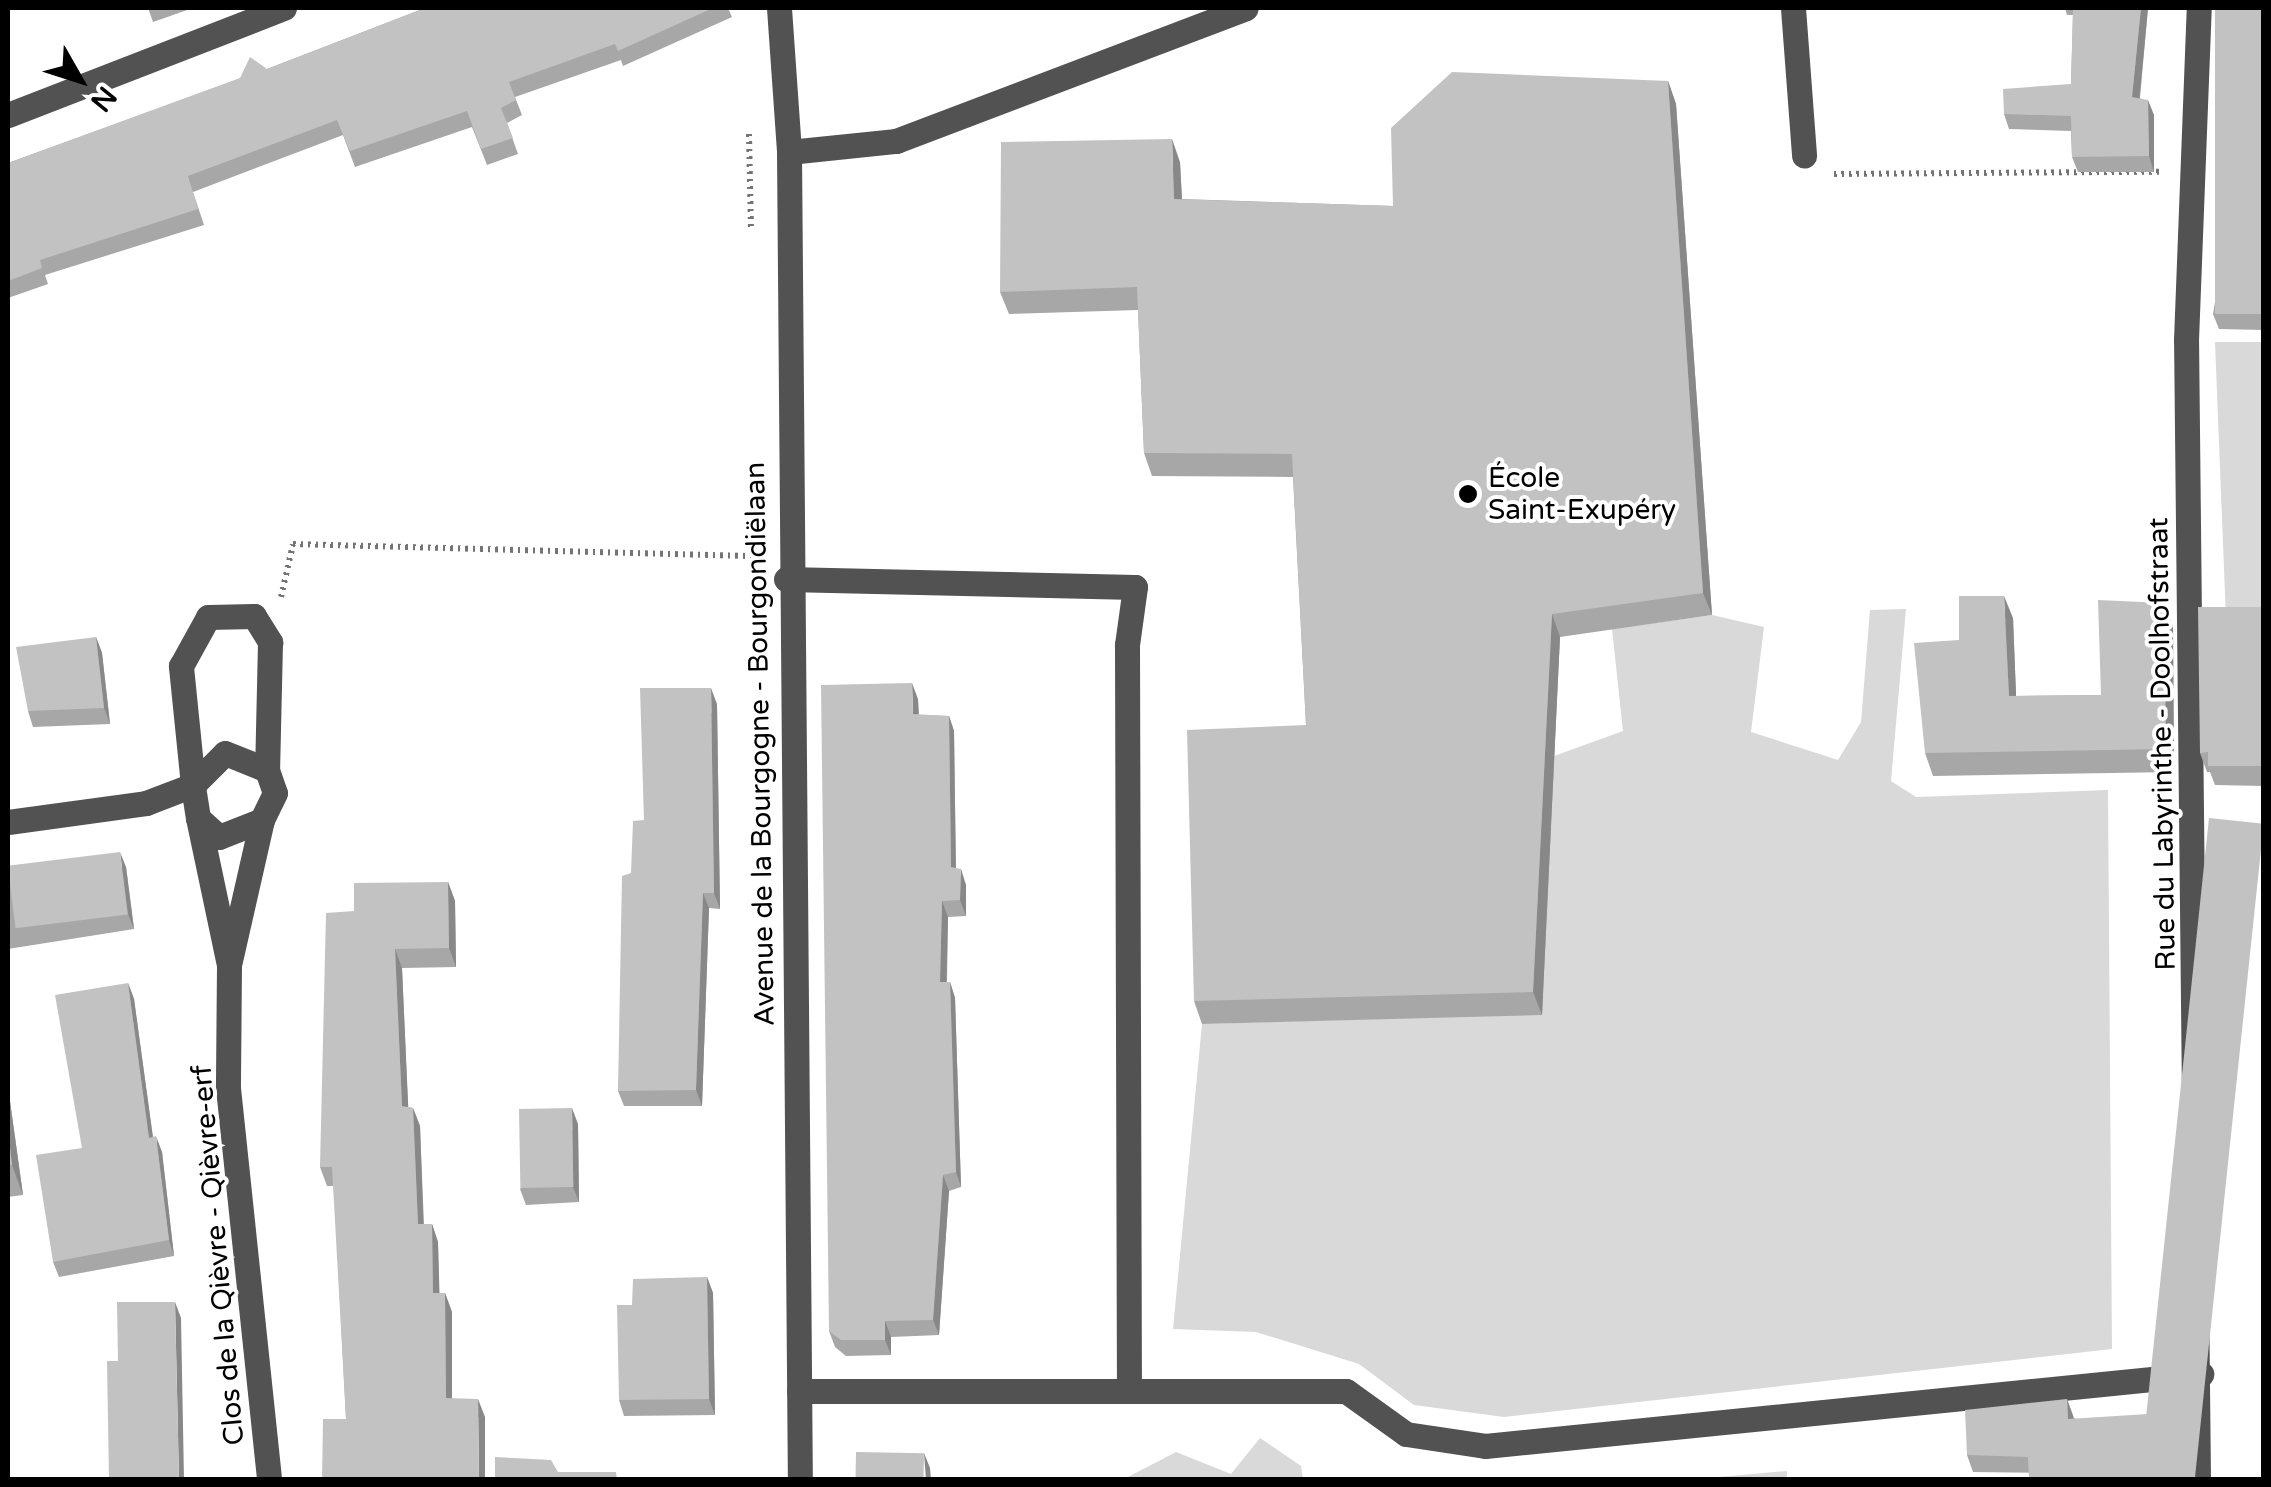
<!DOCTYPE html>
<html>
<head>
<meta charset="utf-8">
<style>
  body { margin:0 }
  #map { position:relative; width:2271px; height:1487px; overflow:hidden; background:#fff; font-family:"Varela Round",sans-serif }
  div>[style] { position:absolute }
  .green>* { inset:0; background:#d9d9d9 }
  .path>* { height:6px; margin-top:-3px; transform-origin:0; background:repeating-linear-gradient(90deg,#747474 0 2.5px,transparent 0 7.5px) }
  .minor>* { height:25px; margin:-12.5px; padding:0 12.5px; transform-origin:12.5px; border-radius:12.5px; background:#525252 }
  .wall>* { inset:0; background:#a7a7a7 }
  .shaded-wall>* { inset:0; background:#888 }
  .building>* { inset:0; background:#c2c2c2; transform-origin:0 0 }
  .dots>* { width:28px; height:28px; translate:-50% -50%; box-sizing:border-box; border:5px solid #fff; border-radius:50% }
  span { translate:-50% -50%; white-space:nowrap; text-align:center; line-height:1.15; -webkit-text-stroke:8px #fff; paint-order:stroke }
  .poi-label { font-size:28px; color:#000 }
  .left { translate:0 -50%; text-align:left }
  .street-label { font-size:28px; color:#000 }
  .frame { position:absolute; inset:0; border:10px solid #000; pointer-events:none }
  .north { position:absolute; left:30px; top:30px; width:100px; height:100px; -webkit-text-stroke:8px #fff; paint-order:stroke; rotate:129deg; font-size:28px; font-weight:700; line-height:40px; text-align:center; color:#000 }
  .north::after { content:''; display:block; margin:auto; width:35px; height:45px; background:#000; clip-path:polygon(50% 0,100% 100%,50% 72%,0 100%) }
</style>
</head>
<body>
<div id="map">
  <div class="green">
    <i style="clip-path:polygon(2215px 342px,2263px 342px,2263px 620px,2226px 619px)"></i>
    <i style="clip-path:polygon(1906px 609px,1891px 781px,1916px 797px,2108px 790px,2112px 1349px,1504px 1417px,1414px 1405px,1359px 1364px,1256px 1332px,1173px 1329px,1202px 1024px,1541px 1014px,1554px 756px,1623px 731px,1612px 629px,1712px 615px,1764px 627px,1751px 732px,1838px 760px,1861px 722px,1870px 610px)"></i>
    <i style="clip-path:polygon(1260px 1438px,1301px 1466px,1303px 1479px,1124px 1479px,1176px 1452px,1231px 1474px)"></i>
    <i style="clip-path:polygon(1787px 1471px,1787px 1479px,1697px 1479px)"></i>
  </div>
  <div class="path">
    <i style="left:749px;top:134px;width:97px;rotate:88.8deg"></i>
    <i style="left:1834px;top:174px;width:327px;rotate:-0.4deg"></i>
    <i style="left:281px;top:597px;width:54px;rotate:-77.2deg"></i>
    <i style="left:293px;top:544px;width:466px;rotate:1.5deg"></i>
  </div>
  <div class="minor">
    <i style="left:779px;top:8px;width:144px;rotate:86deg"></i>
    <i style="left:789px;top:152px;width:1328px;rotate:89.53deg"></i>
    <i style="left:1793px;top:8px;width:148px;rotate:85.7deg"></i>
    <i style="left:8px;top:115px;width:296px;rotate:-21.2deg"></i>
    <i style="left:789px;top:152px;width:108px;rotate:-5.9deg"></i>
    <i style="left:896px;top:141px;width:374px;rotate:-20.8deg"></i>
    <i style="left:786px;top:579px;width:349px;rotate:1.3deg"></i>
    <i style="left:1135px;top:587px;width:59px;rotate:97.9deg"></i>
    <i style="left:1127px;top:645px;width:744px;rotate:89.85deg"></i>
    <i style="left:198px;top:818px;width:150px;rotate:78.1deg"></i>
    <i style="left:229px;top:965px;width:149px;rotate:-77.2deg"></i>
    <i style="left:8px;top:822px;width:139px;rotate:-7.8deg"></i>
    <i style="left:146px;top:803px;width:50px;rotate:-21deg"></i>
    <i style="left:193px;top:785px;width:45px;rotate:-45deg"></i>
    <i style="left:225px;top:753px;width:45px;rotate:22deg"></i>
    <i style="left:267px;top:770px;width:24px;rotate:71deg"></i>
    <i style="left:275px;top:793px;width:30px;rotate:116deg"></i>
    <i style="left:262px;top:820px;width:46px;rotate:158.4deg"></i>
    <i style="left:219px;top:837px;width:28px;rotate:-138deg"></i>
    <i style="left:198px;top:818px;width:33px;rotate:-99deg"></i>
    <i style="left:193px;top:785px;width:120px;rotate:-95.8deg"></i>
    <i style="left:181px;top:666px;width:56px;rotate:-61.1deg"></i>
    <i style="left:208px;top:617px;width:46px;rotate:-1.2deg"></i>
    <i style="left:254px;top:616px;width:31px;rotate:58deg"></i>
    <i style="left:270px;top:642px;width:128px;rotate:91.3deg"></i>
    <i style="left:229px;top:965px;width:123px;rotate:90.5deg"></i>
    <i style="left:228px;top:1088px;width:394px;rotate:84deg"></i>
    <i style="left:799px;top:1391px;width:547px"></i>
    <i style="left:1346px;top:1391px;width:74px;rotate:35.6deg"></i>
    <i style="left:1406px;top:1434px;width:80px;rotate:8.6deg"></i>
    <i style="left:1485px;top:1446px;width:720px;rotate:-5.74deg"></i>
    <i style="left:2198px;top:1480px;width:1140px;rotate:-90.6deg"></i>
    <i style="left:2186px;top:340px;width:332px;rotate:-87.8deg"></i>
  </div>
  <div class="wall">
    <i style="clip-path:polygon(148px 8px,193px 8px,153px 22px)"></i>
    <i style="clip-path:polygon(425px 8px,728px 8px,732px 17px,623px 66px,621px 60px,515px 97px,522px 115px,507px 123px,518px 154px,487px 165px,472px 127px,355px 167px,343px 135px,193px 192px,204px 225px,45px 275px,48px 284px,8px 298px,8px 163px,267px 69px)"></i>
    <i style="clip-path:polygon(2065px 8px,2148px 8px,2140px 98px,2154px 115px,2154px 172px,2078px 172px,2072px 157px,2071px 131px,2009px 129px,2004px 114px,2071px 84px,2073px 15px,2067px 15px)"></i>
    <i style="clip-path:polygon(2264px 8px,2264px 330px,2219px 329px,2213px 314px)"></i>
    <i style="clip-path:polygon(1668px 81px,1676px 104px,1712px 615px,1560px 637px,1542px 1015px,1202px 1024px,1194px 1001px,1306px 725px,1293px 477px,1152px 476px,1144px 453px,1138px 310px,1009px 314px,1000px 292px,1180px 162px,1182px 199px,1393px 206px)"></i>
    <i style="clip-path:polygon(2264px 607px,2264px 786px,2215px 785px,2210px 772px,2207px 772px,2200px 753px)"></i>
    <i style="clip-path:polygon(2013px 618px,2016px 696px,2101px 695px,2173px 626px,2174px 772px,1933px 776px,1925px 753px,1959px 640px)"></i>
    <i style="clip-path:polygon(96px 637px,102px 653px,110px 724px,33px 727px,28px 711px)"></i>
    <i style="clip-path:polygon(918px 699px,919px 715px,949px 716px,954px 731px,956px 868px,966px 885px,966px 916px,948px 917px,947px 982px,950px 982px,955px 998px,961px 1187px,949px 1191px,939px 1335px,891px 1337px,891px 1355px,846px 1356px,835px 1347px,829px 1331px)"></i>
    <i style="clip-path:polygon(717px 704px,720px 909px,709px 908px,702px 1106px,624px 1106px,618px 1091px,631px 873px,644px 820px)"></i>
    <i style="clip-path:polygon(126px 867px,134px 929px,8px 949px,8px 870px)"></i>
    <i style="clip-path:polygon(448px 882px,455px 901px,456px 967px,402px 968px,408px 1107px,413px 1108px,420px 1126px,424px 1224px,432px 1224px,438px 1242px,439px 1293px,445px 1293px,452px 1312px,452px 1398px,485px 1417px,346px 1419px,334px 1186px,327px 1186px,320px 1167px,354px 911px)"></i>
    <i style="clip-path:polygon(128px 983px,134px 999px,153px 1137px,162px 1152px,174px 1256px,59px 1277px,53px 1262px,82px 1148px)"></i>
    <i style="clip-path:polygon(8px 1087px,23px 1195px,8px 1197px)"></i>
    <i style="clip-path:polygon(578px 1124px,579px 1202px,526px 1205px,520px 1189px)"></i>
    <i style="clip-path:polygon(707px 1277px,713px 1293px,715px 1415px,624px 1416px,619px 1400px,632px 1305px)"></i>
    <i style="clip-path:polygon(2067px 1399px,2074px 1418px,2182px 1468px,2183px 1475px,1973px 1472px,1967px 1455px)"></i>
  </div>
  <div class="shaded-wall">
    <i style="clip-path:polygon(2141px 8px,2148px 8px,2138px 113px,2132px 97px)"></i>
    <i style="clip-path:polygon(1668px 81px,1676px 104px,1712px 615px,1703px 593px)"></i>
    <i style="clip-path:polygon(2148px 100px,2154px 115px,2154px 172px,2149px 156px)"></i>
    <i style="clip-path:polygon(1172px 139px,1180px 162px,1183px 222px,1174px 199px)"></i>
    <i style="clip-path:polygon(2004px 596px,2013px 618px,2017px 719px,2009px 696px)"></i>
    <i style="clip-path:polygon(2164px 603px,2173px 626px,2174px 772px,2166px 749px)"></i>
    <i style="clip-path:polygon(1552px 614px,1560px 637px,1542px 1015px,1533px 992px)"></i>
    <i style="clip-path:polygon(96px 637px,102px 653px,110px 724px,104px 708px)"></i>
    <i style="clip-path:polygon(912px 683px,918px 699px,919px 730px,913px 714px)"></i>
    <i style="clip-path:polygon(711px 688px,717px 704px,720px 909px,714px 893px)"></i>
    <i style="clip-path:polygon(949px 716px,954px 731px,956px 883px,951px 867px)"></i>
    <i style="clip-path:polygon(120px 852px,126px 867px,134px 929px,128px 914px)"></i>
    <i style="clip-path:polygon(961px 869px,966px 885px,966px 916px,960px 900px)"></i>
    <i style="clip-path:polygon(448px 882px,455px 901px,456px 967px,449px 948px)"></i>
    <i style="clip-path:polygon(703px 893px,709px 908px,702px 1106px,696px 1090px)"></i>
    <i style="clip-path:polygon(942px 901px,948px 917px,946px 998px,940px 982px)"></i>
    <i style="clip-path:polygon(395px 949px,402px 968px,409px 1124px,402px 1106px)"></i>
    <i style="clip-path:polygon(950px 982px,955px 998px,961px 1187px,956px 1172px)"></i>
    <i style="clip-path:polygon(128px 983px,134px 999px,155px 1153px,149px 1138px)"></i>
    <i style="clip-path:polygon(8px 1087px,23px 1195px,12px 1165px,8px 1131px)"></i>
    <i style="clip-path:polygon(413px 1108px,420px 1126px,424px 1243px,418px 1224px)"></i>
    <i style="clip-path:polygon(572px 1108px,578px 1124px,579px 1202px,573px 1187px)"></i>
    <i style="clip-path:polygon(156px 1136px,162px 1152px,174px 1256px,169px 1240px)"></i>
    <i style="clip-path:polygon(943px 1175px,949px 1191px,939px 1335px,933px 1320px)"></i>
    <i style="clip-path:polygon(432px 1224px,438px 1242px,440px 1311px,433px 1293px)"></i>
    <i style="clip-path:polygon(707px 1277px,713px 1293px,715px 1415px,709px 1399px)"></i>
    <i style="clip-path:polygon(445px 1293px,452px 1312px,452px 1417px,446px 1398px)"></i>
    <i style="clip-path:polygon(175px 1302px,181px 1318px,184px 1480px,179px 1480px)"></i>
    <i style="clip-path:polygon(885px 1321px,891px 1337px,891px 1355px,885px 1340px)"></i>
    <i style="clip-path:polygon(478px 1399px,485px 1417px,485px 1480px,479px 1480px)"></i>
    <i style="clip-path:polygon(2067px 1399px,2073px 1416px,2074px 1435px,2068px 1419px)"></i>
    <i style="clip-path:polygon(2176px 1452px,2182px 1468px,2183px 1480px,2178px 1472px)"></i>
    <i style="clip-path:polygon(924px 1453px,930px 1468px,931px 1480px,926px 1480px)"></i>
  </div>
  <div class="building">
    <i style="clip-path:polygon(425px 8px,713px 8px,618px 51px,615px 44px,509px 82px,516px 100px,501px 108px,513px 138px,481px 149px,467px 111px,350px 151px,337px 120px,188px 176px,198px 209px,40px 260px,42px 268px,8px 281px,8px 163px,240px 78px,250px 57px,267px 69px)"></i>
    <i style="clip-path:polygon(2073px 8px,2141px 8px,2132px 97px,2148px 100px,2149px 156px,2072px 157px,2071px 116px,2004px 114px,2003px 89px,2071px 84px)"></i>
    <i style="left:2215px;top:8px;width:49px;height:306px"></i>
    <i style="clip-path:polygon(1452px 72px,1668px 81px,1703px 593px,1552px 614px,1533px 992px,1194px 1001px,1187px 730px,1306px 725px,1292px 454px,1144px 453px,1137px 287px,1000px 292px,1001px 142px,1172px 139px,1174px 199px,1393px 206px,1391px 128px)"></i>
    <i style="clip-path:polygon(1959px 596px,2004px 596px,2009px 696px,2101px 695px,2098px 600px,2164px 603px,2166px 749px,1925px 753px,1914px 643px,1959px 640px)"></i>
    <i style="clip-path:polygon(2198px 607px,2264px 607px,2264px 766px,2208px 766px,2208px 752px,2200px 753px)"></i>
    <i style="clip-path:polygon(96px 637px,104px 708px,28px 711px,16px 647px)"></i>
    <i style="clip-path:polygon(912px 683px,913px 714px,949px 716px,951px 867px,961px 869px,960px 900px,942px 901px,940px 982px,950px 982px,956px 1172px,943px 1175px,933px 1320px,885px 1321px,885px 1340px,841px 1340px,829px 1331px,821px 685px)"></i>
    <i style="clip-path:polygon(640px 688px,711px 688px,714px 893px,703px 893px,696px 1090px,618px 1091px,622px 876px,631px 873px,633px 821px,644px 820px)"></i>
    <i style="left:2209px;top:818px;width:55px;height:662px;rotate:6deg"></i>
    <i style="left:120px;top:852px;width:63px;height:113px;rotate:83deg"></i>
    <i style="clip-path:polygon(448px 882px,449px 948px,395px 949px,402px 1106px,413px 1108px,418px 1224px,432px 1224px,433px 1293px,445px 1293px,446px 1398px,478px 1399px,479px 1480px,322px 1480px,323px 1419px,346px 1419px,332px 1167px,320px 1167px,326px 913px,354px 911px,354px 883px)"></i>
    <i style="clip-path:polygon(128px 983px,149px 1138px,156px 1136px,169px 1240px,53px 1262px,36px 1155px,82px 1148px,55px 995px)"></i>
    <i style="left:572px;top:1108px;width:79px;height:53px;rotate:89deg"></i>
    <i style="clip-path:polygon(8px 1131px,12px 1165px,8px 1166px)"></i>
    <i style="clip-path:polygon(707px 1277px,709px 1399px,619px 1400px,617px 1305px,632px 1305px,633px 1279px)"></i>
    <i style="clip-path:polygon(117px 1302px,175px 1302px,179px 1480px,109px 1480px,107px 1361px,118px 1361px)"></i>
    <i style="clip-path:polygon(2067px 1399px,2068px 1419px,2148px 1414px,2176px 1452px,2178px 1472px,2189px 1480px,2029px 1480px,2028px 1457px,1967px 1455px,1965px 1410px)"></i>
    <i style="left:856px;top:1452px;width:68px;height:28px;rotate:1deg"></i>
    <i style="clip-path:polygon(495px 1457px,551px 1460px,558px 1472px,616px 1472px,617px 1480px,495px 1480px)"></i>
  </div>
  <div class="dots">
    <i style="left:1468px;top:494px;background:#000"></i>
  </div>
  <div class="poi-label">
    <span class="left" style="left:1488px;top:494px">École<br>Saint-Exupéry</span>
  </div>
  <div class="street-label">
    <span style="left:760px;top:744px;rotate:-91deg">Avenue de la Bourgogne - Bourgondiëlaan</span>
    <span style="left:2162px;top:744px;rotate:-91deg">Rue du Labyrinthe - Doolhofstraat</span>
    <span style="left:218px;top:1255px;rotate:-95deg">Clos de la Qièvre - Qièvre-erf</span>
  </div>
  <div class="frame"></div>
  <div class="north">N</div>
</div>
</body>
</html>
